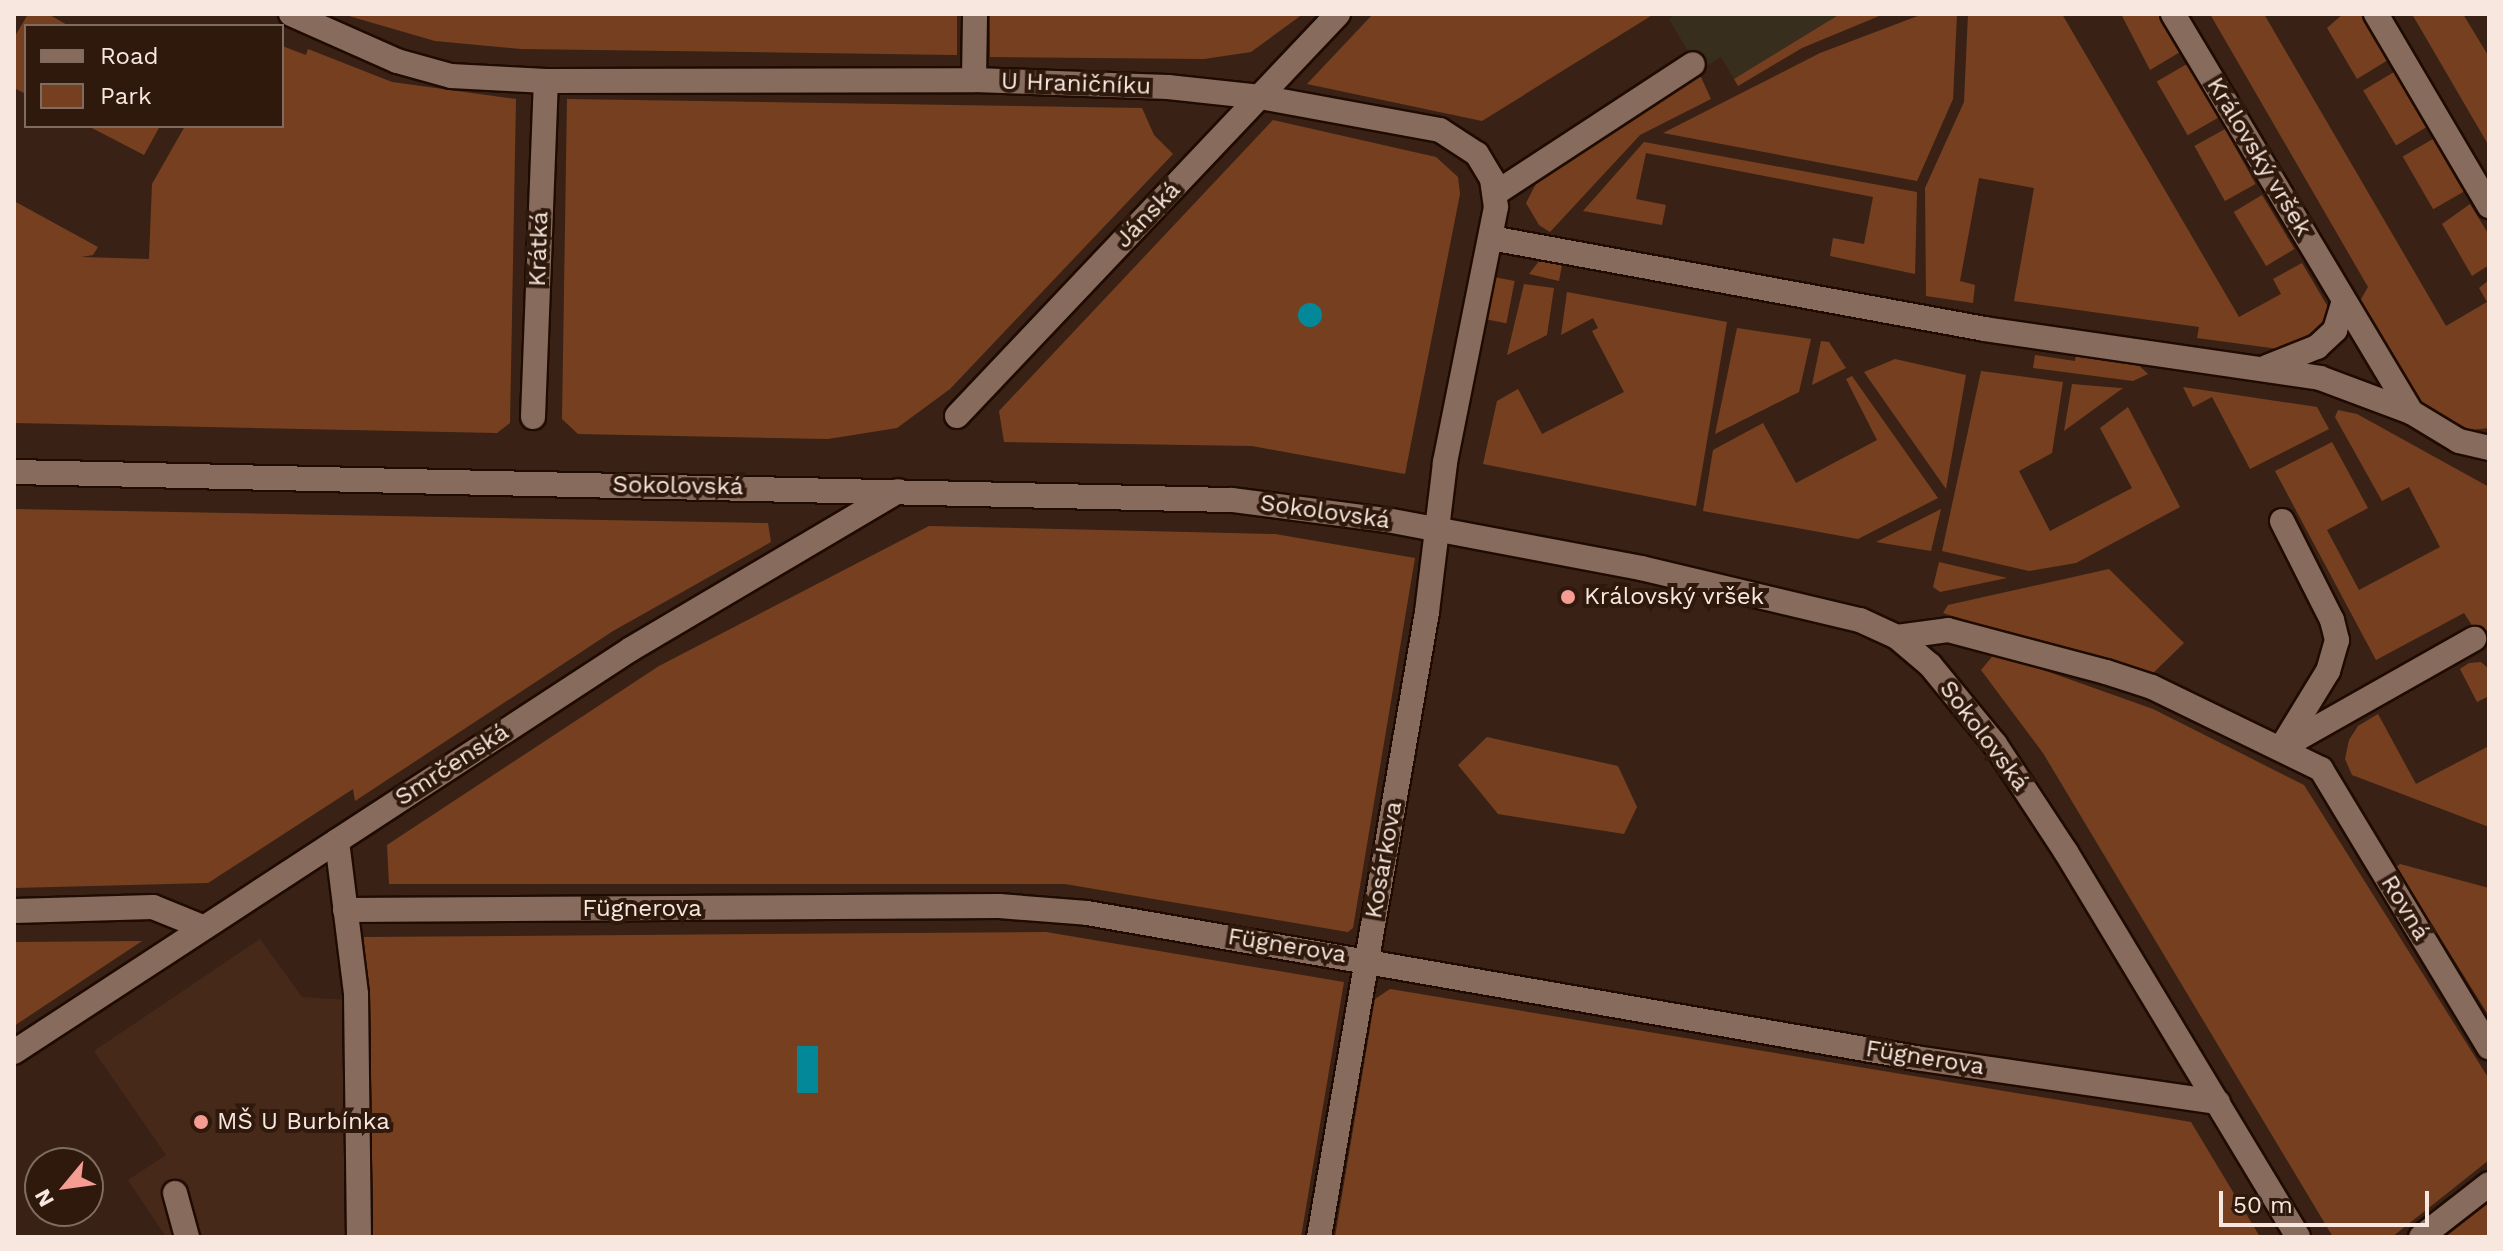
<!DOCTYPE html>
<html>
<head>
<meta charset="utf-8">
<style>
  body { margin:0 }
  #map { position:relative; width:2503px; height:1251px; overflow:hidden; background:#392215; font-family:"Work Sans",sans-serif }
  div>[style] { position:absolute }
  .built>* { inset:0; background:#472919 }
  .industrial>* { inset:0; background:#382e1e }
  .green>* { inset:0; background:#764020; transform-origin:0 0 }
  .water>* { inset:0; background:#028898; transform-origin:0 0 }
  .round { border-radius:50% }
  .roads { filter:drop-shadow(2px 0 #1f0b02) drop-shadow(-2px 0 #1f0b02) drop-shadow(0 2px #1f0b02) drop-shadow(0 -2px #1f0b02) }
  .street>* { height:24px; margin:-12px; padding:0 12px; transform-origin:12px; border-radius:12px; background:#876b5d }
  .secondary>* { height:24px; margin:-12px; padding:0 12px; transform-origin:12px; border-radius:12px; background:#876b5d }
  .dots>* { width:22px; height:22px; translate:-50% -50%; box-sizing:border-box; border:4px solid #2f180c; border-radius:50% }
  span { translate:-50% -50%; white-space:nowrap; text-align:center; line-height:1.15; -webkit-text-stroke:8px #2f180c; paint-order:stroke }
  .street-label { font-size:24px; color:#f7e7df }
  .poi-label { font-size:24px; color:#f7e7df }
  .left { translate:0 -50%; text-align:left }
  .frame { position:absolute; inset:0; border:16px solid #f7e7df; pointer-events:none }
  .legend { position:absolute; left:24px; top:24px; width:260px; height:104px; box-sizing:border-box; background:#2f180c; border:2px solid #7f6b60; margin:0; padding:10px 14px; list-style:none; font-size:24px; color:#f7e7df }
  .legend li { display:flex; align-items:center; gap:16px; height:40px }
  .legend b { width:40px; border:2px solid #7f6b60 }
  .north { position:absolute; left:24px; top:1147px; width:80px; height:80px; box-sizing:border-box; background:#2f180c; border:2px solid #7f6b60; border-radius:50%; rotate:241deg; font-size:22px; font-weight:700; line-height:32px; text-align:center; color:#f7e7df }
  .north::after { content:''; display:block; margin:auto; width:28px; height:36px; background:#f59c93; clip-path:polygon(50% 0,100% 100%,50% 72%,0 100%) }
  .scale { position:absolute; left:2219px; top:1191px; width:210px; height:36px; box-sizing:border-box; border:4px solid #f7e7df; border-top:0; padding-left:10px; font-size:24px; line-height:28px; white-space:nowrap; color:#f7e7df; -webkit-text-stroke:6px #2f180c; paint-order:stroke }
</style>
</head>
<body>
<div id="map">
  <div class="built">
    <i style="clip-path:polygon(260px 939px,302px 997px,347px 1000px,350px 1237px,166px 1237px,128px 1180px,166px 1155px,94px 1051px)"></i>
  </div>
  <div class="industrial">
    <i style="clip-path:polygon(1676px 14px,1840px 14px,1734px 79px,1721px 57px,1699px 70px,1669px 19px)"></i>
  </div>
  <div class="green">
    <i style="clip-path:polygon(28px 14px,48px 14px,69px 26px,26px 26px,26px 94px,14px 88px,14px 38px)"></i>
    <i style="clip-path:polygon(342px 14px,957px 14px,957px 55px,521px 49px,435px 41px)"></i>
    <i style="clip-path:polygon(990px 14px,1303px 14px,1251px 52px,1204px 59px,990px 57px)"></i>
    <i style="clip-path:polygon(1373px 14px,1654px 14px,1482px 121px,1307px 84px)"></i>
    <i style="clip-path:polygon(1840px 14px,1884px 14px,1802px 48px,1738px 86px,1734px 79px)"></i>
    <i style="clip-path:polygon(1923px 14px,1957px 14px,1953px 99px,1917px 181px,1663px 133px,1820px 53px)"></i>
    <i style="clip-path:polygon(1968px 14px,2062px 14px,2239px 317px,2281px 294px,2273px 279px,2302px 263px,2328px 307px,2321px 332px,2286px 350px,2197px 338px,2199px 327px,2014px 301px,2034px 188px,1979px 178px,1960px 281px,1975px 285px,1973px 303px,1926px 296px,1925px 188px,1964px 102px)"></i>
    <i style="clip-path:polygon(2121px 14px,2159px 14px,2180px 52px,2150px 70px)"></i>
    <i style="clip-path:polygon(2210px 14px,2264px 14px,2446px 326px,2487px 302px,2479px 288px,2489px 280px,2489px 428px,2470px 430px,2411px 400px,2356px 308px,2368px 287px)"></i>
    <i style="clip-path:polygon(2343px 14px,2360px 14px,2388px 60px,2357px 79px,2327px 28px)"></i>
    <i style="clip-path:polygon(2412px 14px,2463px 14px,2489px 57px,2489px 146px)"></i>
    <i style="clip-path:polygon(282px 46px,306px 55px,308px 49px,392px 82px,516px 99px,510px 423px,497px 433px,14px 423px,14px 201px,98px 247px,93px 255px,81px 257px,149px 259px,152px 184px,185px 126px,282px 126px)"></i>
    <i style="left:2187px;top:64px;width:62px;height:35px;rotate:60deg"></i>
    <i style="left:2394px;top:72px;width:64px;height:36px;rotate:59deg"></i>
    <i style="clip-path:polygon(1700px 75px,1711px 99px,1640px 135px,1550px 232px,1539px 225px,1526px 203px,1540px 176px)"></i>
    <i style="clip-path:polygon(567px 99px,1142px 108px,1154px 135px,1173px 154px,950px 389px,897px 428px,828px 439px,578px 434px,562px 419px)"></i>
    <i style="clip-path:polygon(1273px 120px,1436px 157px,1458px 177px,1460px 194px,1405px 474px,1252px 446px,1004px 442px,999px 411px)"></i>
    <i style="clip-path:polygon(88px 126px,160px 126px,144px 155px)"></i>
    <i style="left:2225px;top:129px;width:63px;height:35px;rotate:61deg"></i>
    <i style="left:2433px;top:139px;width:61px;height:35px;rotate:60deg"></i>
    <i style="clip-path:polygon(1644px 142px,1917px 192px,1915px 274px,1830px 256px,1833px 238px,1864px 244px,1873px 197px,1646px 153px,1636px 199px,1666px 205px,1662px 225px,1583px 211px)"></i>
    <i style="left:2262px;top:195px;width:63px;height:33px;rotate:59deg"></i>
    <i style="clip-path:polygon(2470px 204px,2489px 235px,2489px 265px,2472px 276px,2442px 224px)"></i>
    <i style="clip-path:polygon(1543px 256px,1563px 260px,1559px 281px,1529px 274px)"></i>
    <i style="left:1494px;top:277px;width:21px;height:43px;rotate:11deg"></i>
    <i style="clip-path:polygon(1524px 284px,1554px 288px,1547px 335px,1507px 355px)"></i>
    <i style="clip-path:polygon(1567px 292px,1727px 322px,1696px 506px,1483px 464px,1497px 401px,1518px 389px,1542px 434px,1624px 392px,1592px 331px,1598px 328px,1593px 318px,1561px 335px)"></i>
    <i style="clip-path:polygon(1737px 328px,1811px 339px,1799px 392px,1715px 434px)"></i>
    <i style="clip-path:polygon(1821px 341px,1829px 342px,1846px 368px,1812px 385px)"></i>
    <i style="clip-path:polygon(2076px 353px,2133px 360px,2148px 374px,2133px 381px,2033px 368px,2035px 355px,2075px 361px)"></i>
    <i style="clip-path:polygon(1895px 359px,1966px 375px,1946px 489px,1864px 372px)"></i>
    <i style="clip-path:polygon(1981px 371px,2063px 382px,2052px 453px,2019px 471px,2050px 531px,2132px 488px,2100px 428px,2128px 407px,2180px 507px,2076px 563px,2029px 571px,1942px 551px)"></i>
    <i style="clip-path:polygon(1852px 376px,1938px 498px,1858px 539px,1703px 511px,1713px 450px,1763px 423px,1796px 483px,1877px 440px,1846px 379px)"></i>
    <i style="clip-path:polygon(2072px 384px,2120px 388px,2123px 388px,2064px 431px)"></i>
    <i style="clip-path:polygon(2183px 387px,2317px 407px,2329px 429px,2250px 469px,2212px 397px,2193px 407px)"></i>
    <i style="clip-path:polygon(2338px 410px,2357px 414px,2489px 487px,2489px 636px,2475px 630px,2464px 613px,2376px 660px,2275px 471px,2332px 442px,2368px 508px,2327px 530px,2359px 590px,2440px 547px,2409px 487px,2382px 501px,2335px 417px)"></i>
    <i style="clip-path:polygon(14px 509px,768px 523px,771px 542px,613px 631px,355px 801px,353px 789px,208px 883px,14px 888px)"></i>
    <i style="clip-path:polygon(1941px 509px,1931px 551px,1876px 542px)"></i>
    <i style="clip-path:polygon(929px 526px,1275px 534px,1415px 558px,1353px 928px,1348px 932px,1065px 884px,389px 884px,387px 845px,659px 666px)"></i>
    <i style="clip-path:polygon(1939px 562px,2007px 578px,1940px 592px,1933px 587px)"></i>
    <i style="clip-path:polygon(2109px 569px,2184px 643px,2149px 677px,1943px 613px,1948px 605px)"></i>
    <i style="clip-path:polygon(1995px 653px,2153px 709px,2304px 785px,2489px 1079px,2489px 1160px,2392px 1237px,2333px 1237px,2043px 753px,1981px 670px)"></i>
    <i style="clip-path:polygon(2469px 663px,2481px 662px,2489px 669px,2489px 696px,2477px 702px,2460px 669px)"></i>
    <i style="clip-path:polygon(2378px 714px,2416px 784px,2489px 746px,2489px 827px,2352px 775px,2345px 759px,2349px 740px,2358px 726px)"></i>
    <i style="clip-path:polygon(1487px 737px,1618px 766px,1637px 807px,1624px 834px,1498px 814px,1458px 765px)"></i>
    <i style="clip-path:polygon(2400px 864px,2489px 888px,2489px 1016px,2396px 867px)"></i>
    <i style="clip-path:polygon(1046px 932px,1344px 982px,1301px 1237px,367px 1237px,364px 937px)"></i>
    <i style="clip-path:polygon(142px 941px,14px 1026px,14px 942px)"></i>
    <i style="clip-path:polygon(1390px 989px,2191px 1122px,2260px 1237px,1335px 1237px,1375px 999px)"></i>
    <i style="clip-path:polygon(2489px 1202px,2489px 1237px,2445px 1237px)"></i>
  </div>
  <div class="water">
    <i class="round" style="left:1298px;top:303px;width:24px;height:24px"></i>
    <i style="left:797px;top:1046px;width:21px;height:47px"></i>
  </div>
  <div class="roads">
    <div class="street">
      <i style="left:291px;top:14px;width:116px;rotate:23.9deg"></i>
      <i style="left:397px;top:61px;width:56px;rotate:15.5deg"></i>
      <i style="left:451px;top:76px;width:95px;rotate:3deg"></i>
      <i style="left:546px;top:81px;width:428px;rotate:-0.1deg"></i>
      <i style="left:974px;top:80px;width:194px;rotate:2.1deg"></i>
      <i style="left:1168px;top:87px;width:93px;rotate:6.2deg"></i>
      <i style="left:1260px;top:97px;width:183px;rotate:10.4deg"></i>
      <i style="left:1440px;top:130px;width:44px;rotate:33deg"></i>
      <i style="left:1477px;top:154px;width:29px;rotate:59deg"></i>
      <i style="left:1492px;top:179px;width:28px;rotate:82deg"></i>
      <i style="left:1496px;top:207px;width:261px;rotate:101.3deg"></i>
      <i style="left:1445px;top:463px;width:150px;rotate:96.9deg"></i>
      <i style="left:1427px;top:612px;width:634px;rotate:99.8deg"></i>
      <i style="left:2173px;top:14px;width:464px;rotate:59.1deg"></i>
      <i style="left:2376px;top:14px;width:223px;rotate:59.5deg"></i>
      <i style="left:974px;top:80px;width:66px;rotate:-89.1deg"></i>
      <i style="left:1496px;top:193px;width:235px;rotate:-33.2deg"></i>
      <i style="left:1491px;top:238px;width:502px;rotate:10.44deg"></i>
      <i style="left:1985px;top:329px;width:339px;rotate:8.3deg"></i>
      <i style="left:2320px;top:378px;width:97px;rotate:20.5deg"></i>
      <i style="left:2411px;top:412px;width:56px;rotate:31.1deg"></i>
      <i style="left:2459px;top:441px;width:31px;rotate:13deg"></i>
      <i style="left:2267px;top:367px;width:54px;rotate:-21.8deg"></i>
      <i style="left:2317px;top:347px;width:25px;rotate:-43deg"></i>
      <i style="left:2335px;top:330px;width:30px;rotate:-73deg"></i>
      <i style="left:957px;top:416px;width:554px;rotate:-46.54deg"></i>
      <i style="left:533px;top:417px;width:336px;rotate:-87.8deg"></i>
      <i style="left:2282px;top:521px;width:111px;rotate:63.2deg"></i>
      <i style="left:2332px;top:620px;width:21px;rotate:76deg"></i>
      <i style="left:2337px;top:640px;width:32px;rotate:106deg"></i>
      <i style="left:2328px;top:671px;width:90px;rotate:121.4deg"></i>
      <i style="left:2281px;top:748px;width:222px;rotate:-29.5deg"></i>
      <i style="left:1897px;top:637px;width:51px;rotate:-7.8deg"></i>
      <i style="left:1948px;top:630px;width:163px;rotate:14.9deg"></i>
      <i style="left:2106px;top:672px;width:48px;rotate:18.1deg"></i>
      <i style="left:2152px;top:687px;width:188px;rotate:25.9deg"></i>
      <i style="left:2321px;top:769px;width:325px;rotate:58.9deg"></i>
      <i style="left:337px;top:841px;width:154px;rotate:82.9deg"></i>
      <i style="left:356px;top:994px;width:243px;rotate:89.3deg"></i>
      <i style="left:345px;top:910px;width:654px;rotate:-0.35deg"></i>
      <i style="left:999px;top:906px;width:88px;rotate:4.5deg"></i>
      <i style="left:1087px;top:913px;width:842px;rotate:9.92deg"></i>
      <i style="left:1916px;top:1058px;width:305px;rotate:8.3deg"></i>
      <i style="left:14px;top:911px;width:139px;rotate:-1.6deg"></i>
      <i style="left:153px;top:907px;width:51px;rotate:22deg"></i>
      <i style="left:14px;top:1052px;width:737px;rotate:-33.15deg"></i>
      <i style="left:631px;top:649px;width:310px;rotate:-30.6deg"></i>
      <i style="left:175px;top:1193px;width:46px;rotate:74.7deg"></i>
      <i style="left:2421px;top:1237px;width:86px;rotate:-37.9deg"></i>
    </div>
    <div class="secondary">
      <i style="left:14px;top:472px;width:1218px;rotate:1.32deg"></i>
      <i style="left:1232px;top:500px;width:156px;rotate:7.4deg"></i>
      <i style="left:1387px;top:520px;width:258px;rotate:10.7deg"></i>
      <i style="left:1641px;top:568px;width:225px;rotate:13.4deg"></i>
      <i style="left:1860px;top:620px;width:41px;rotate:24.7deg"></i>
      <i style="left:1897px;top:637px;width:43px;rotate:40.3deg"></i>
      <i style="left:1930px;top:665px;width:102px;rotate:50.6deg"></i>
      <i style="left:1995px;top:744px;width:129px;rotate:56.7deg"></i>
      <i style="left:2066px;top:852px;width:449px;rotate:58.9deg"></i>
    </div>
  </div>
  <div class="dots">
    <i style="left:1568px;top:597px;background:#f59c93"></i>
    <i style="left:201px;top:1122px;background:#f59c93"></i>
  </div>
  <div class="street-label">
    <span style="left:1076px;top:84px;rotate:2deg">U Hraničníku</span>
    <span style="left:2259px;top:157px;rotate:59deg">Královský vršek</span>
    <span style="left:1148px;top:215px;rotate:-46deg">Jánská</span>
    <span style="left:539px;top:249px;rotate:-88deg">Krátká</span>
    <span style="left:678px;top:486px;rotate:1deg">Sokolovská</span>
    <span style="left:1325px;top:512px;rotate:8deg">Sokolovská</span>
    <span style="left:1984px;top:736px;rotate:53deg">Sokolovská</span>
    <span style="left:452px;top:765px;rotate:-33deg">Smrčenská</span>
    <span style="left:1384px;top:860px;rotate:-80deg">Kosárkova</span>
    <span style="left:2405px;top:908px;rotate:59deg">Rovná</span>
    <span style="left:642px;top:909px">Fügnerova</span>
    <span style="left:1287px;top:946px;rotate:9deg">Fügnerova</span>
    <span style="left:1925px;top:1058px;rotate:9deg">Fügnerova</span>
  </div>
  <div class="poi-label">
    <span class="left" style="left:1584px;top:597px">Královský vršek</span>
    <span class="left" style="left:217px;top:1122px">MŠ U Burbínka</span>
  </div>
  <div class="frame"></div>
  <ul class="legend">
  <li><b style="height:10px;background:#876b5d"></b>Road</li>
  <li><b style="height:22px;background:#764020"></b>Park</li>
  </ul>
  <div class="north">N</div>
  <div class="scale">50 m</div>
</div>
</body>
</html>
